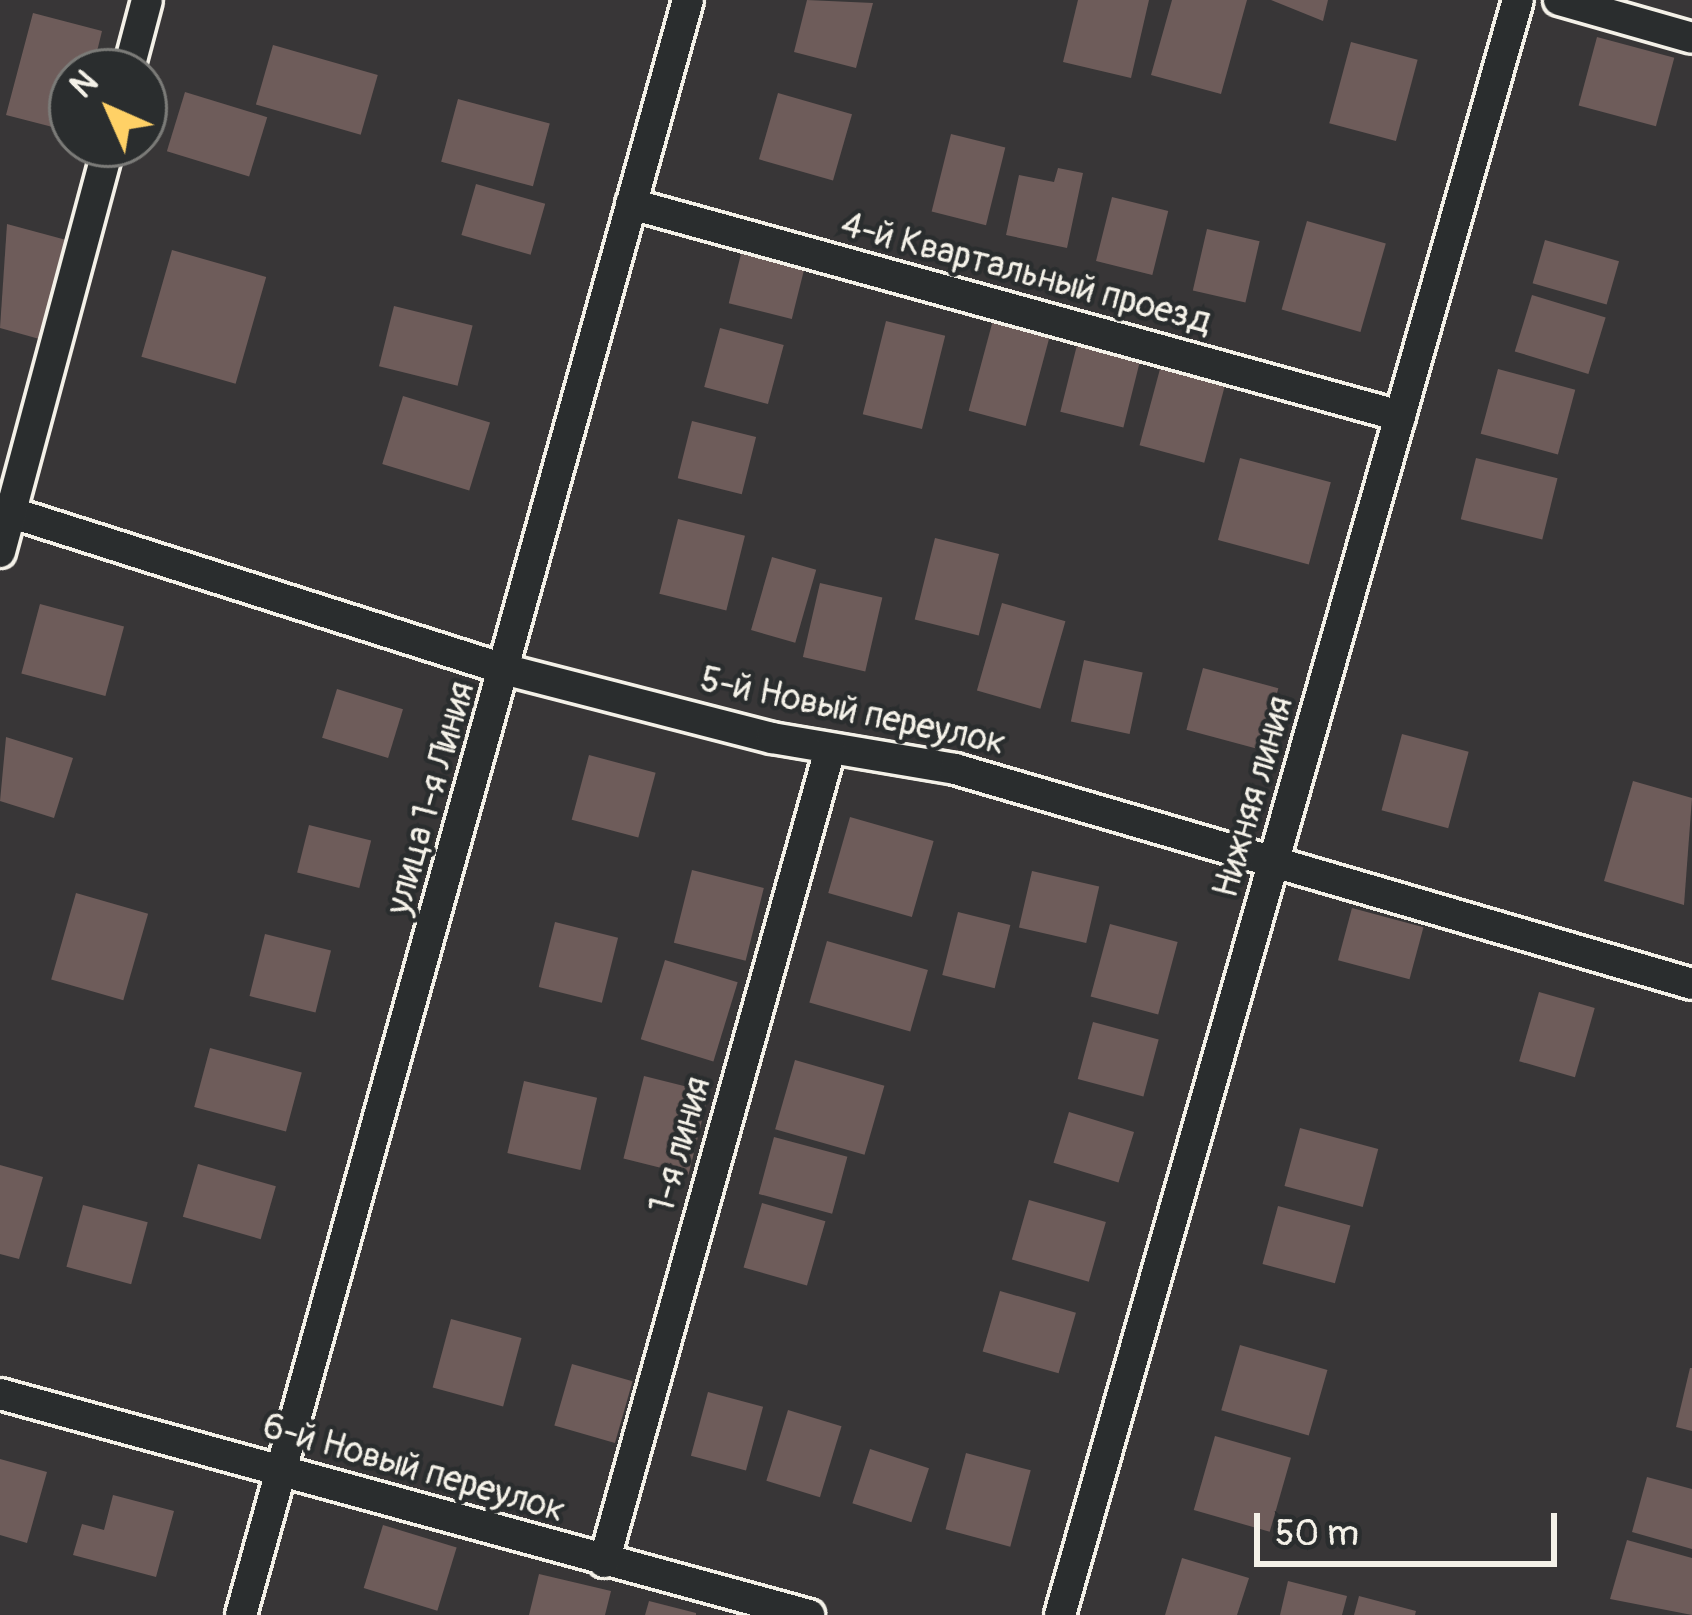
<!DOCTYPE html>
<html>
<head>
<meta charset="utf-8">
<style>
  body { margin:0 }
  #map { position:relative; width:1692px; height:1615px; overflow:hidden; background:#383637; font-family:Pangolin,sans-serif }
  div>[style] { position:absolute }
  .building>* { inset:0; background:#6e5c5a; transform-origin:0 0 }
  .roads { filter:drop-shadow(3px 0 #f4f1e8) drop-shadow(-3px 0 #f4f1e8) drop-shadow(0 3px #f4f1e8) drop-shadow(0 -3px #f4f1e8) }
  .minor>* { height:30px; margin:-15px; padding:0 15px; transform-origin:15px; border-radius:15px; background:#2a2d2e }
  span { translate:-50% -50%; white-space:nowrap; text-align:center; line-height:1.15; -webkit-text-stroke:9px #2a2d2e; paint-order:stroke }
  .street-label { font-size:36px; color:#f4f1e8 }
  .north { position:absolute; left:48px; top:48px; width:120px; height:120px; box-sizing:border-box; background:#2a2d2e; border:3px solid #7b7b78; border-radius:50%; rotate:315deg; font-size:33px; font-weight:700; line-height:48px; text-align:center; color:#f4f1e8 }
  .north::after { content:''; display:block; margin:auto; width:42px; height:54px; background:#ffd166; clip-path:polygon(50% 0,100% 100%,50% 72%,0 100%) }
  .scale { position:absolute; left:1254px; top:1513px; width:303px; height:54px; box-sizing:border-box; border:6px solid #f4f1e8; border-top:0; padding-left:15px; font-size:36px; line-height:42px; white-space:nowrap; color:#f4f1e8; -webkit-text-stroke:9px #2a2d2e; paint-order:stroke }
</style>
</head>
<body>
<div id="map">
  <div class="building">
    <i style="clip-path:polygon(807px 0,873px 3px,856px 68px,794px 52px)"></i>
    <i style="clip-path:polygon(1078px 0,1149px 0,1131px 78px,1063px 62px)"></i>
    <i style="clip-path:polygon(1172px 0,1247px 0,1221px 94px,1151px 75px)"></i>
    <i style="clip-path:polygon(1271px 0,1328px 0,1323px 21px)"></i>
    <i style="clip-path:polygon(33px 13px,102px 31px,92px 72px,72px 72px,72px 132px,6px 115px)"></i>
    <i style="left:1597px;top:37px;width:80px;height:71px;rotate:15deg"></i>
    <i style="left:1351px;top:42px;width:69px;height:84px;rotate:15deg"></i>
    <i style="left:273px;top:45px;width:109px;height:62px;rotate:16deg"></i>
    <i style="left:185px;top:92px;width:86px;height:62px;rotate:17deg"></i>
    <i style="left:778px;top:93px;width:77px;height:69px;rotate:16deg"></i>
    <i style="left:458px;top:99px;width:95px;height:65px;rotate:15deg"></i>
    <i style="left:951px;top:134px;width:56px;height:80px;rotate:14deg"></i>
    <i style="clip-path:polygon(1058px 168px,1083px 173px,1067px 248px,1006px 235px,1019px 175px,1054px 182px)"></i>
    <i style="left:476px;top:184px;width:72px;height:53px;rotate:16deg"></i>
    <i style="left:1112px;top:197px;width:58px;height:66px;rotate:14deg"></i>
    <i style="left:1307px;top:221px;width:82px;height:92px;rotate:16deg"></i>
    <i style="clip-path:polygon(7px 224px,70px 241px,43px 340px,0 328px)"></i>
    <i style="left:1207px;top:229px;width:54px;height:63px;rotate:13deg"></i>
    <i style="left:1545px;top:240px;width:77px;height:45px;rotate:16deg"></i>
    <i style="left:743px;top:246px;width:65px;height:59px;rotate:14deg"></i>
    <i style="left:172px;top:250px;width:98px;height:111px;rotate:16deg"></i>
    <i style="left:1532px;top:295px;width:77px;height:59px;rotate:17deg"></i>
    <i style="left:394px;top:306px;width:81px;height:62px;rotate:14deg"></i>
    <i style="left:993px;top:320px;width:59px;height:94px;rotate:15deg"></i>
    <i style="left:886px;top:321px;width:61px;height:96px;rotate:14deg"></i>
    <i style="left:720px;top:328px;width:66px;height:61px;rotate:15deg"></i>
    <i style="left:1078px;top:341px;width:65px;height:73px;rotate:14deg"></i>
    <i style="left:1160px;top:369px;width:67px;height:79px;rotate:15deg"></i>
    <i style="left:1498px;top:369px;width:80px;height:67px;rotate:15deg"></i>
    <i style="left:403px;top:396px;width:91px;height:71px;rotate:17deg"></i>
    <i style="left:692px;top:421px;width:66px;height:59px;rotate:14deg"></i>
    <i style="left:1240px;top:458px;width:94px;height:85px;rotate:15deg"></i>
    <i style="left:1476px;top:458px;width:84px;height:63px;rotate:14deg"></i>
    <i style="left:678px;top:519px;width:69px;height:77px;rotate:14deg"></i>
    <i style="left:935px;top:538px;width:66px;height:84px;rotate:14deg"></i>
    <i style="left:772px;top:557px;width:46px;height:76px;rotate:16deg"></i>
    <i style="left:820px;top:583px;width:64px;height:76px;rotate:13deg"></i>
    <i style="left:1002px;top:603px;width:66px;height:91px;rotate:16deg"></i>
    <i style="left:40px;top:604px;width:87px;height:72px;rotate:15deg"></i>
    <i style="left:1084px;top:660px;width:60px;height:63px;rotate:12deg"></i>
    <i style="left:1203px;top:668px;width:78px;height:64px;rotate:15deg"></i>
    <i style="left:337px;top:689px;width:69px;height:51px;rotate:17deg"></i>
    <i style="left:1402px;top:734px;width:69px;height:79px;rotate:15deg"></i>
    <i style="clip-path:polygon(6px 737px,73px 758px,54px 818px,0 801px)"></i>
    <i style="left:589px;top:755px;width:69px;height:67px;rotate:15deg"></i>
    <i style="clip-path:polygon(1633px 781px,1692px 798px,1684px 905px,1604px 881px)"></i>
    <i style="left:850px;top:817px;width:87px;height:79px;rotate:16deg"></i>
    <i style="left:309px;top:825px;width:64px;height:49px;rotate:14deg"></i>
    <i style="left:692px;top:870px;width:74px;height:75px;rotate:14deg"></i>
    <i style="left:1032px;top:871px;width:69px;height:58px;rotate:13deg"></i>
    <i style="left:76px;top:893px;width:75px;height:90px;rotate:16deg"></i>
    <i style="left:1352px;top:908px;width:74px;height:54px;rotate:15deg"></i>
    <i style="left:958px;top:912px;width:54px;height:65px;rotate:14deg"></i>
    <i style="left:555px;top:922px;width:65px;height:67px;rotate:14deg"></i>
    <i style="left:1110px;top:924px;width:70px;height:75px;rotate:15deg"></i>
    <i style="left:265px;top:934px;width:68px;height:64px;rotate:14deg"></i>
    <i style="left:827px;top:941px;width:105px;height:64px;rotate:16deg"></i>
    <i style="left:665px;top:960px;width:76px;height:83px;rotate:17deg"></i>
    <i style="left:1539px;top:992px;width:58px;height:72px;rotate:16deg"></i>
    <i style="left:1093px;top:1022px;width:68px;height:59px;rotate:15deg"></i>
    <i style="left:210px;top:1048px;width:95px;height:61px;rotate:15deg"></i>
    <i style="left:795px;top:1060px;width:93px;height:72px;rotate:16deg"></i>
    <i style="left:644px;top:1076px;width:67px;height:85px;rotate:14deg"></i>
    <i style="left:524px;top:1081px;width:75px;height:74px;rotate:13deg"></i>
    <i style="left:1069px;top:1112px;width:68px;height:53px;rotate:17deg"></i>
    <i style="left:1300px;top:1128px;width:81px;height:60px;rotate:15deg"></i>
    <i style="left:774px;top:1137px;width:76px;height:59px;rotate:15deg"></i>
    <i style="left:198px;top:1164px;width:81px;height:55px;rotate:16deg"></i>
    <i style="clip-path:polygon(0 1165px,43px 1177px,19px 1259px,0 1254px)"></i>
    <i style="left:1029px;top:1200px;width:80px;height:62px;rotate:16deg"></i>
    <i style="left:762px;top:1203px;width:66px;height:67px;rotate:16deg"></i>
    <i style="left:83px;top:1205px;width:67px;height:64px;rotate:15deg"></i>
    <i style="left:1278px;top:1206px;width:75px;height:60px;rotate:15deg"></i>
    <i style="left:1000px;top:1291px;width:79px;height:63px;rotate:16deg"></i>
    <i style="left:451px;top:1319px;width:73px;height:71px;rotate:15deg"></i>
    <i style="left:1240px;top:1345px;width:91px;height:68px;rotate:16deg"></i>
    <i style="left:572px;top:1364px;width:63px;height:64px;rotate:16deg"></i>
    <i style="clip-path:polygon(1690px 1368px,1692px 1368px,1692px 1431px,1676px 1427px)"></i>
    <i style="left:708px;top:1392px;width:57px;height:66px;rotate:15deg"></i>
    <i style="left:788px;top:1410px;width:56px;height:74px;rotate:17deg"></i>
    <i style="left:1215px;top:1436px;width:79px;height:77px;rotate:16deg"></i>
    <i style="left:870px;top:1449px;width:62px;height:57px;rotate:18deg"></i>
    <i style="left:966px;top:1453px;width:67px;height:79px;rotate:15deg"></i>
    <i style="clip-path:polygon(0 1459px,47px 1472px,27px 1543px,0 1535px)"></i>
    <i style="clip-path:polygon(1647px 1477px,1692px 1489px,1692px 1549px,1632px 1532px)"></i>
    <i style="clip-path:polygon(113px 1495px,174px 1511px,156px 1577px,73px 1555px,82px 1524px,104px 1530px)"></i>
    <i style="left:383px;top:1525px;width:77px;height:66px;rotate:17deg"></i>
    <i style="clip-path:polygon(1627px 1540px,1692px 1558px,1692px 1615px,1610px 1599px)"></i>
    <i style="clip-path:polygon(1182px 1558px,1249px 1578px,1237px 1615px,1165px 1615px)"></i>
    <i style="clip-path:polygon(539px 1574px,611px 1591px,605px 1615px,529px 1615px)"></i>
    <i style="clip-path:polygon(1288px 1581px,1347px 1596px,1342px 1615px,1280px 1615px)"></i>
    <i style="clip-path:polygon(1359px 1596px,1416px 1611px,1415px 1615px,1354px 1615px)"></i>
    <i style="clip-path:polygon(649px 1601px,696px 1613px,696px 1615px,645px 1615px)"></i>
  </div>
  <div class="roads">
    <div class="minor">
      <i style="left:1559px;top:0;width:138px;rotate:15.9deg"></i>
      <i style="left:128px;top:72px;width:74px;rotate:-75.2deg"></i>
      <i style="left:631px;top:204px;width:798px;rotate:15.41deg"></i>
      <i style="left:0;top:509px;width:532px;rotate:17.62deg"></i>
      <i style="left:507px;top:670px;width:274px;rotate:14.4deg"></i>
      <i style="left:772px;top:738px;width:186px;rotate:9.6deg"></i>
      <i style="left:955px;top:769px;width:768px;rotate:16.26deg"></i>
      <i style="left:0;top:552px;width:422px;rotate:-75deg"></i>
      <i style="left:0;top:1394px;width:839px;rotate:15.28deg"></i>
      <i style="left:604px;top:1562px;width:843px;rotate:-74.45deg"></i>
      <i style="left:241px;top:1615px;width:1676px;rotate:-74.53deg"></i>
      <i style="left:1060px;top:1615px;width:1679px;rotate:-74.17deg"></i>
    </div>
  </div>
  <div class="street-label">
    <span style="left:1026px;top:273px;rotate:15deg">4-й Квартальный проезд</span>
    <span style="left:853px;top:711px;rotate:12deg">5-й Новый переулок</span>
    <span style="left:1253px;top:797px;rotate:-74deg">Нижняя линия</span>
    <span style="left:430px;top:798px;rotate:-74deg">улица 1-я Линия</span>
    <span style="left:680px;top:1145px;rotate:-74deg">1-я линия</span>
    <span style="left:414px;top:1468px;rotate:16deg">6-й Новый переулок</span>
  </div>
  <div class="north">N</div>
  <div class="scale">50 m</div>
</div>
</body>
</html>
